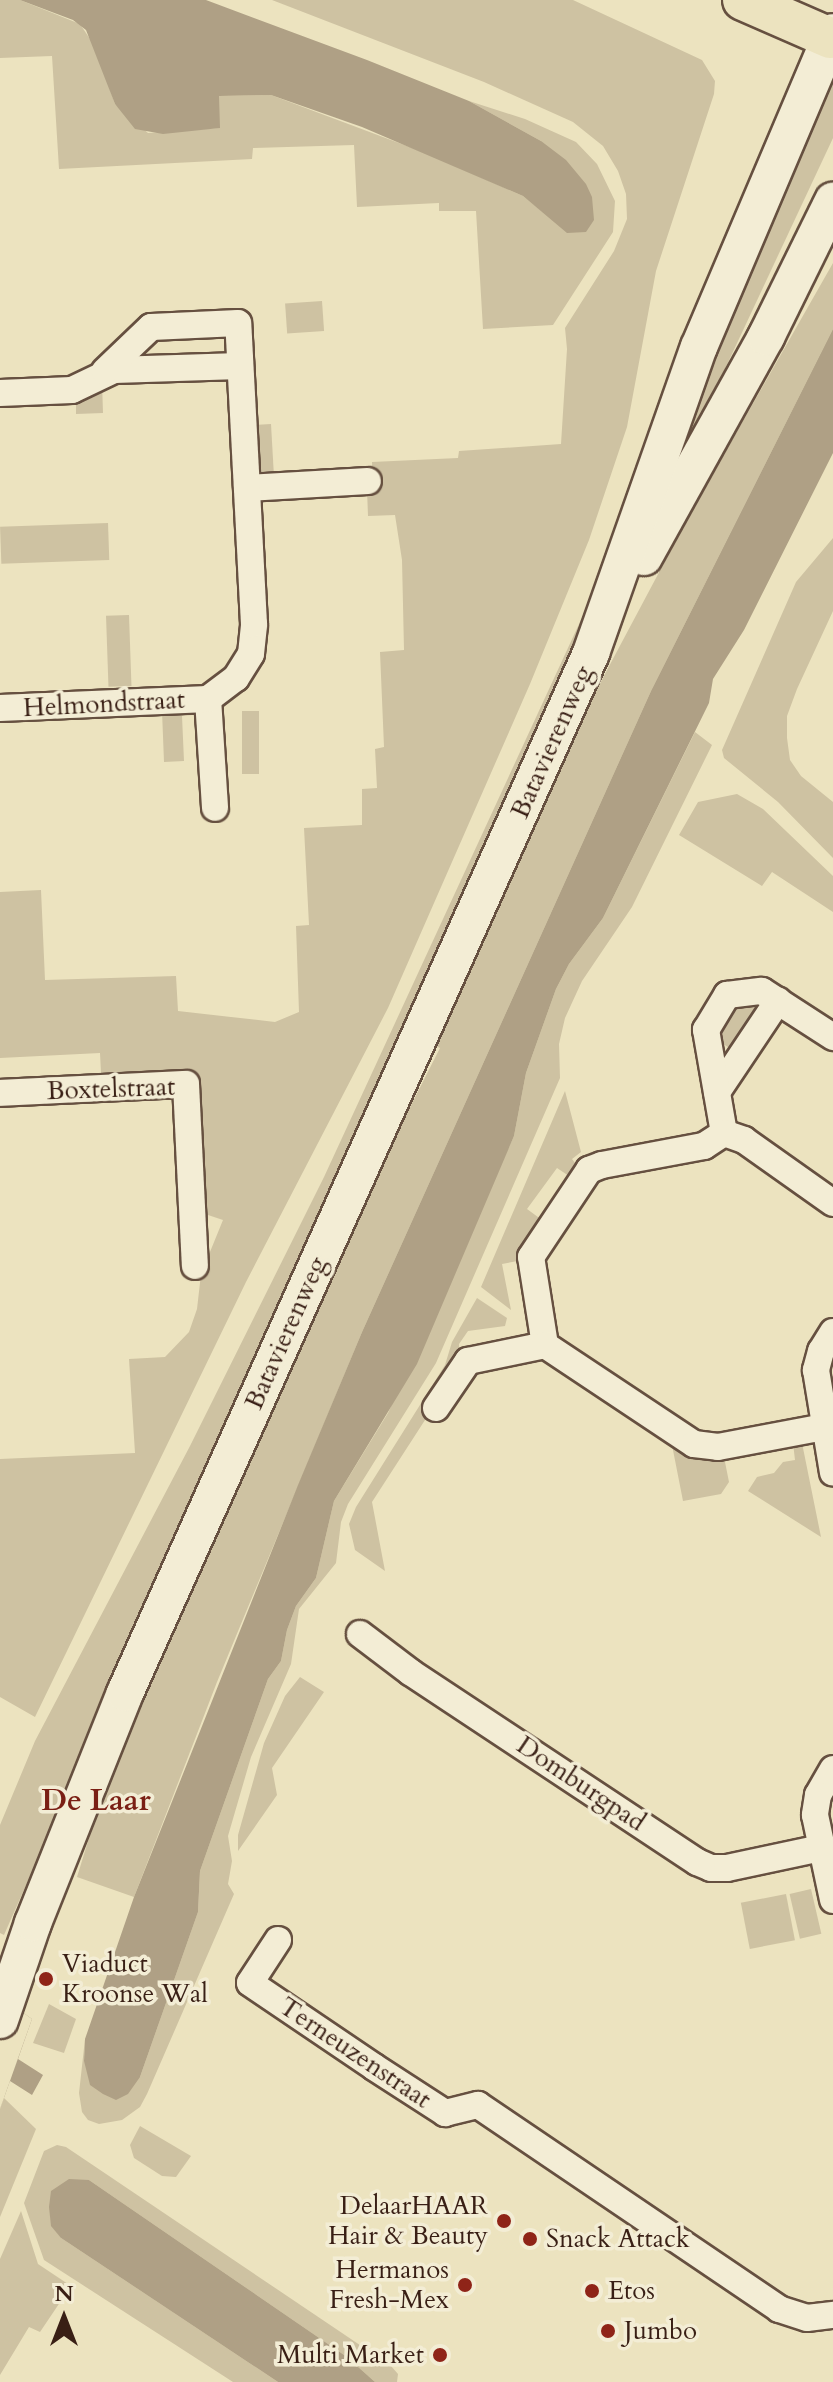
<!DOCTYPE html>
<html>
<head>
<meta charset="utf-8">
<style>
  body { margin:0 }
  #map { position:relative; width:833px; height:2382px; overflow:hidden; background:#ece3bf; font-family:Cardo,serif }
  div>[style] { position:absolute }
  .green>* { inset:0; background:#cec2a2; transform-origin:0 0 }
  .water>* { inset:0; background:#afa085 }
  .pier>* { inset:0; background:#ece3bf }
  .roads { filter:drop-shadow(2px 0 #665040) drop-shadow(-2px 0 #665040) drop-shadow(0 2px #665040) drop-shadow(0 -2px #665040) }
  .street>* { height:26px; margin:-13px; padding:0 13px; transform-origin:13px; border-radius:13px; background:#f3edd5 }
  .secondary>* { height:36px; margin:-18px; padding:0 18px; transform-origin:18px; border-radius:18px; background:#f3edd5 }
  .primary>* { height:40px; margin:-20px; padding:0 20px; transform-origin:20px; border-radius:20px; background:#ece3bf }
  .dots>* { width:22px; height:22px; translate:-50% -50%; box-sizing:border-box; border:4px solid #f3edd5; border-radius:50% }
  span { translate:-50% -50%; white-space:nowrap; text-align:center; line-height:1.15; -webkit-text-stroke:7px #f3edd5; paint-order:stroke }
  .street-label { font-size:26px; color:#391f15 }
  .poi-label { font-size:26px; color:#391f15 }
  .left { translate:0 -50%; text-align:left }
  .right { translate:-100% -50%; text-align:right }
  .quarter-label { font-size:30px; color:#7a1f14; font-weight:700 }
  .north { position:absolute; left:24px; top:2278px; width:80px; height:80px; -webkit-text-stroke:6px #f3edd5; paint-order:stroke; rotate:0deg; font-size:22px; font-weight:700; line-height:32px; text-align:center; color:#391f15 }
  .north::after { content:''; display:block; margin:auto; width:28px; height:36px; background:#391f15; clip-path:polygon(50% 0,100% 100%,50% 72%,0 100%) }
</style>
</head>
<body>
<div id="map">
  <div class="green">
    <i style="clip-path:polygon(0 0,20px 0,80px 24px,94px 45px,115px 104px,148px 133px,219px 128px,218px 96px,271px 95px,423px 152px,523px 196px,544px 213px,541px 141px,469px 101px,525px 119px,576px 142px,597px 164px,615px 201px,613px 232px,553px 325px,483px 329px,476px 211px,439px 211px,439px 203px,357px 207px,354px 145px,253px 148px,252px 159px,59px 169px,52px 56px,0 58px)"></i>
    <i style="clip-path:polygon(272px 0,573px 0,702px 60px,715px 81px,714px 94px,656px 271px,627px 427px,589px 540px,530px 684px,388px 1008px,246px 1282px,35px 1717px,0 1697px,0 1459px,135px 1453px,129px 1359px,165px 1357px,189px 1332px,197px 1309px,201px 1274px,223px 1220px,196px 1211px,192px 1079px,113px 1083px,101px 1073px,100px 1053px,0 1058px,0 892px,41px 890px,45px 980px,176px 976px,178px 1011px,275px 1022px,299px 1012px,296px 926px,309px 925px,304px 828px,362px 825px,362px 789px,377px 788px,375px 749px,384px 747px,380px 652px,404px 650px,402px 560px,395px 515px,368px 516px,367px 489px,373px 488px,372px 462px,458px 458px,459px 451px,561px 444px,567px 349px,565px 328px,614px 251px,627px 219px,626px 194px,618px 171px,603px 146px,573px 122px,484px 82px)"></i>
    <i style="clip-path:polygon(833px 77px,833px 138px,694px 435px,689px 440px,676px 436px)"></i>
    <i style="clip-path:polygon(833px 263px,833px 329px,651px 691px,362px 1332px,217px 1682px,134px 1897px,77px 1877px,106px 1783px,304px 1316px,440px 1048px,428px 1042px,565px 749px,689px 516px)"></i>
    <i style="left:322px;top:301px;width:30px;height:37px;rotate:86deg"></i>
    <i style="clip-path:polygon(102px 382px,103px 413px,76px 414px,76px 399px)"></i>
    <i style="clip-path:polygon(271px 424px,274px 477px,259px 477px,253px 425px)"></i>
    <i style="left:108px;top:523px;width:37px;height:108px;rotate:88deg"></i>
    <i style="clip-path:polygon(621px 533px,511px 796px,261px 1340px,128px 1654px,4px 1935px,0 1933px,0 1825px,35px 1741px,190px 1446px,324px 1177px)"></i>
    <i style="clip-path:polygon(833px 538px,833px 611px,797px 689px,787px 716px,787px 738px,790px 760px,801px 776px,833px 802px,833px 858px,778px 802px,724px 758px,722px 750px,796px 582px)"></i>
    <i style="left:129px;top:615px;width:71px;height:23px;rotate:88deg"></i>
    <i style="clip-path:polygon(192px 710px,192px 715px,182px 716px,184px 761px,164px 762px,162px 711px)"></i>
    <i style="left:242px;top:711px;width:17px;height:63px"></i>
    <i style="clip-path:polygon(695px 732px,712px 745px,632px 907px,582px 981px,565px 1018px,559px 1044px,560px 1078px,436px 1363px,348px 1504px,341px 1522px,336px 1563px,299px 1609px,291px 1664px,251px 1757px,228px 1836px,232px 1861px,228px 1884px,234px 1894px,147px 2094px,140px 2107px,122px 2120px,99px 2124px,88px 2120px,82px 2112px,79px 2093px,85px 2039px,84px 2061px,140px 2077px,198px 1912px,200px 1871px,268px 1679px,281px 1661px,287px 1630px,296px 1606px,316px 1578px,334px 1501px,388px 1413px,514px 1136px,526px 1073px,556px 989px,569px 964px,603px 918px)"></i>
    <i style="clip-path:polygon(737px 794px,763px 809px,833px 876px,833px 912px,772px 872px,762px 886px,679px 835px,698px 802px)"></i>
    <i style="clip-path:polygon(735px 1003px,764px 1004px,733px 1050px,718px 1041px,715px 1031px)"></i>
    <i style="clip-path:polygon(565px 1091px,581px 1152px,572px 1159px,579px 1168px,572px 1178px,557px 1168px,527px 1209px,542px 1220px,523px 1260px,502px 1264px,511px 1310px,481px 1287px)"></i>
    <i style="clip-path:polygon(477px 1298px,507px 1318px,505px 1326px,468px 1331px,459px 1344px,459px 1362px,447px 1386px,372px 1502px,385px 1571px,355px 1550px,349px 1524px,356px 1507px,445px 1365px,452px 1342px)"></i>
    <i style="clip-path:polygon(793px 1443px,802px 1443px,821px 1537px,748px 1491px,757px 1477px,774px 1473px,783px 1462px,795px 1460px)"></i>
    <i style="clip-path:polygon(672px 1445px,690px 1456px,706px 1460px,724px 1457px,729px 1482px,721px 1494px,683px 1501px)"></i>
    <i style="clip-path:polygon(300px 1677px,324px 1692px,272px 1768px,277px 1795px,238px 1851px,238px 1835px,264px 1743px,285px 1696px)"></i>
    <i style="left:811px;top:1889px;width:46px;height:22px;rotate:77deg"></i>
    <i style="left:786px;top:1894px;width:47px;height:46px;rotate:79deg"></i>
    <i style="clip-path:polygon(49px 2004px,76px 2019px,64px 2053px,33px 2043px)"></i>
    <i style="clip-path:polygon(4px 2098px,36px 2129px,0 2217px,0 2109px)"></i>
    <i style="clip-path:polygon(140px 2126px,191px 2156px,176px 2177px,162px 2176px,134px 2158px,130px 2145px)"></i>
    <i style="clip-path:polygon(57px 2145px,66px 2147px,391px 2366px,398px 2374px,397px 2382px,375px 2382px,347px 2357px,89px 2180px,61px 2238px,278px 2382px,233px 2382px,44px 2260px,24px 2203px,44px 2151px)"></i>
    <i style="clip-path:polygon(21px 2211px,38px 2264px,71px 2286px,40px 2332px,29px 2327px,0 2375px,0 2259px)"></i>
  </div>
  <div class="water">
    <i style="clip-path:polygon(20px 0,206px 0,367px 60px,469px 101px,541px 141px,566px 160px,586px 184px,592px 197px,594px 220px,586px 232px,567px 233px,523px 196px,362px 127px,271px 95px,219px 96px,220px 128px,163px 134px,135px 129px,115px 104px,86px 30px,73px 20px)"></i>
    <i style="clip-path:polygon(833px 329px,833px 453px,744px 630px,713px 679px,709px 703px,603px 918px,569px 964px,556px 989px,526px 1073px,514px 1136px,417px 1364px,334px 1501px,316px 1578px,296px 1606px,287px 1630px,281px 1661px,268px 1679px,200px 1871px,198px 1912px,140px 2077px,128px 2094px,116px 2100px,103px 2094px,90px 2085px,84px 2061px,85px 2039px,134px 1897px,298px 1485px,362px 1332px,651px 691px)"></i>
    <i style="clip-path:polygon(0 1996px,32px 2019px,18px 2059px,43px 2075px,32px 2095px,10px 2081px,0 2109px)"></i>
    <i style="clip-path:polygon(69px 2179px,89px 2180px,347px 2357px,375px 2382px,278px 2382px,61px 2238px,51px 2226px,49px 2207px,51px 2191px)"></i>
  </div>
  <div class="pier">
    <i style="clip-path:polygon(0 1996px,32px 2019px,0 2109px)"></i>
  </div>
  <div class="roads">
    <div class="street">
      <i style="left:0;top:393px;width:72px;rotate:-2.4deg"></i>
      <i style="left:72px;top:390px;width:47px;rotate:-25.5deg"></i>
      <i style="left:114px;top:370px;width:126px;rotate:-1.8deg"></i>
      <i style="left:247px;top:488px;width:121px;rotate:-3.3deg"></i>
      <i style="left:208px;top:699px;width:109px;rotate:86.3deg"></i>
      <i style="left:0;top:708px;width:208px;rotate:-2.5deg"></i>
      <i style="left:208px;top:699px;width:35px;rotate:-37deg"></i>
      <i style="left:236px;top:678px;width:28px;rotate:-58deg"></i>
      <i style="left:251px;top:654px;width:30px;rotate:-84deg"></i>
      <i style="left:254px;top:624px;width:301px;rotate:-93deg"></i>
      <i style="left:238px;top:323px;width:87px;rotate:177.4deg"></i>
      <i style="left:151px;top:327px;width:64px;rotate:136.3deg"></i>
      <i style="left:717px;top:1092px;width:110px;rotate:-56.2deg"></i>
      <i style="left:0;top:1093px;width:186px;rotate:-2.8deg"></i>
      <i style="left:186px;top:1084px;width:182px;rotate:87.2deg"></i>
      <i style="left:724px;top:1133px;width:105px;rotate:-99.9deg"></i>
      <i style="left:706px;top:1030px;width:41px;rotate:-59deg"></i>
      <i style="left:727px;top:995px;width:35px;rotate:-7deg"></i>
      <i style="left:762px;top:991px;width:85px;rotate:32.9deg"></i>
      <i style="left:724px;top:1133px;width:21px;rotate:19deg"></i>
      <i style="left:744px;top:1140px;width:109px;rotate:35.3deg"></i>
      <i style="left:833px;top:1332px;width:22px;rotate:122deg"></i>
      <i style="left:821px;top:1351px;width:20px;rotate:105deg"></i>
      <i style="left:816px;top:1370px;width:104px;rotate:80.6deg"></i>
      <i style="left:545px;top:1345px;width:89px;rotate:-99deg"></i>
      <i style="left:531px;top:1257px;width:105px;rotate:-56.3deg"></i>
      <i style="left:589px;top:1170px;width:14px;rotate:-21deg"></i>
      <i style="left:602px;top:1165px;width:104px;rotate:-10.6deg"></i>
      <i style="left:704px;top:1146px;width:24px;rotate:-33deg"></i>
      <i style="left:436px;top:1408px;width:57px;rotate:-55.8deg"></i>
      <i style="left:468px;top:1361px;width:79px;rotate:-11.7deg"></i>
      <i style="left:545px;top:1345px;width:179px;rotate:33.6deg"></i>
      <i style="left:694px;top:1444px;width:24px;rotate:7deg"></i>
      <i style="left:718px;top:1447px;width:108px;rotate:-10.7deg"></i>
      <i style="left:360px;top:1634px;width:63px;rotate:37.2deg"></i>
      <i style="left:410px;top:1672px;width:344px;rotate:33.5deg"></i>
      <i style="left:697px;top:1862px;width:15px;rotate:23deg"></i>
      <i style="left:711px;top:1868px;width:16px"></i>
      <i style="left:727px;top:1868px;width:96px;rotate:-12deg"></i>
      <i style="left:833px;top:1769px;width:30px;rotate:120deg"></i>
      <i style="left:818px;top:1795px;width:20px;rotate:99deg"></i>
      <i style="left:815px;top:1815px;width:87px;rotate:78deg"></i>
      <i style="left:278px;top:1940px;width:51px;rotate:123.1deg"></i>
      <i style="left:250px;top:1983px;width:150px;rotate:34.1deg"></i>
      <i style="left:374px;top:2067px;width:85px;rotate:32.9deg"></i>
      <i style="left:445px;top:2113px;width:34px;rotate:-14deg"></i>
      <i style="left:478px;top:2105px;width:364px;rotate:34.1deg"></i>
      <i style="left:779px;top:2309px;width:29px;rotate:18deg"></i>
      <i style="left:807px;top:2318px;width:26px;rotate:-7deg"></i>
    </div>
    <div class="secondary">
      <i style="left:644px;top:557px;width:252px;rotate:-61deg"></i>
      <i style="left:766px;top:337px;width:152px;rotate:-63.8deg"></i>
      <i style="left:0;top:2020px;width:102px;rotate:-71.2deg"></i>
      <i style="left:33px;top:1923px;width:248px;rotate:-68.2deg"></i>
      <i style="left:125px;top:1693px;width:1140px;rotate:-65.86deg"></i>
      <i style="left:591px;top:653px;width:324px;rotate:-70.6deg"></i>
      <i style="left:699px;top:347px;width:342px;rotate:-67deg"></i>
    </div>
    <div class="primary">
      <i style="left:743px;top:0;width:95px;rotate:23.6deg"></i>
    </div>
  </div>
  <div class="dots">
    <i style="left:46px;top:1979px;background:#8f2418"></i>
    <i style="left:504px;top:2221px;background:#8f2418"></i>
    <i style="left:530px;top:2239px;background:#8f2418"></i>
    <i style="left:465px;top:2285px;background:#8f2418"></i>
    <i style="left:592px;top:2291px;background:#8f2418"></i>
    <i style="left:608px;top:2331px;background:#8f2418"></i>
    <i style="left:440px;top:2355px;background:#8f2418"></i>
  </div>
  <div class="street-label">
    <span style="left:104px;top:704px;rotate:-3deg">Helmondstraat</span>
    <span style="left:552px;top:742px;rotate:-66deg">Batavierenweg</span>
    <span style="left:111px;top:1089px;rotate:-2deg">Boxtelstraat</span>
    <span style="left:286px;top:1333px;rotate:-66deg">Batavierenweg</span>
    <span style="left:581px;top:1784px;rotate:34deg">Domburgpad</span>
    <span style="left:355px;top:2053px;rotate:34deg">Terneuzenstraat</span>
  </div>
  <div class="poi-label">
    <span class="left" style="left:62px;top:1979px">Viaduct<br>Kroonse Wal</span>
    <span class="right" style="left:488px;top:2221px">DelaarHAAR<br>Hair &amp; Beauty</span>
    <span class="left" style="left:546px;top:2239px">Snack Attack</span>
    <span class="right" style="left:449px;top:2285px">Hermanos<br>Fresh-Mex</span>
    <span class="left" style="left:608px;top:2291px">Etos</span>
    <span class="left" style="left:624px;top:2331px">Jumbo</span>
    <span class="right" style="left:424px;top:2355px">Multi Market</span>
  </div>
  <div class="quarter-label">
    <span style="left:96px;top:1801px">De Laar</span>
  </div>
  <div class="north">N</div>
</div>
</body>
</html>
